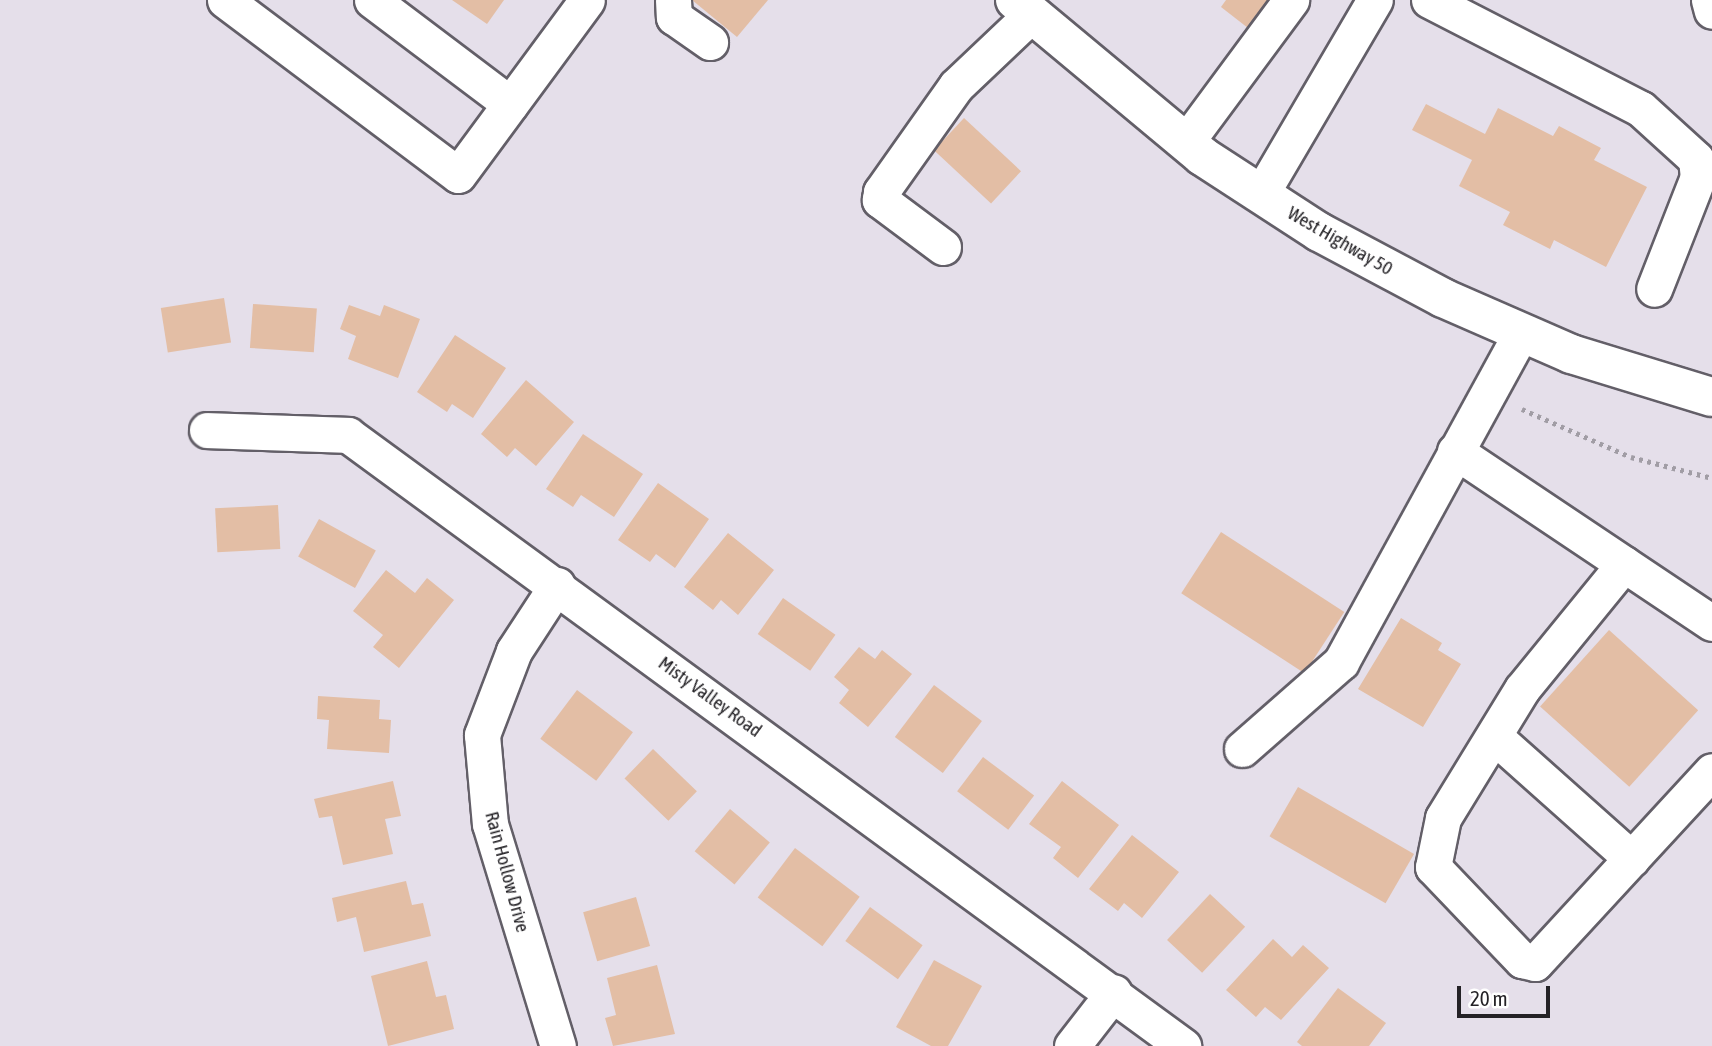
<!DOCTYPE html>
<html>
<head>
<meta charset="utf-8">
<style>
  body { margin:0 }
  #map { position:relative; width:1712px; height:1046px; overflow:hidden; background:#e5dfea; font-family:"Asap Condensed",sans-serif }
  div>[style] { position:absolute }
  .building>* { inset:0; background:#e3bea5; transform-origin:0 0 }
  .path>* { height:4.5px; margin-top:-2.25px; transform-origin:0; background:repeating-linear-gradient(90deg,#a19da5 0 3.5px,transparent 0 8.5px) }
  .roads { filter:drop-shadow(2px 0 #635f68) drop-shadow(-2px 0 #635f68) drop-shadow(0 2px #635f68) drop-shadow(0 -2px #635f68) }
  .minor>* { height:35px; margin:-17.5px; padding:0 17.5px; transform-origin:17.5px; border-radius:17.5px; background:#fff }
  .major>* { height:38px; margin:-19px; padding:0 19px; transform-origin:19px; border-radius:19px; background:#fff }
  span { translate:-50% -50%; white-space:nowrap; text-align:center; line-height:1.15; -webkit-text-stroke:7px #fff; paint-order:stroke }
  .street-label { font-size:19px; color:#242226 }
  .scale { position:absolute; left:1457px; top:986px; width:93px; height:32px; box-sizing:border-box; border:4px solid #242226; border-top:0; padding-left:9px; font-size:21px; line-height:24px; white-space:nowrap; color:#242226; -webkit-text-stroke:5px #fff; paint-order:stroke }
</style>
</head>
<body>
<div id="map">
  <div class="building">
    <i style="clip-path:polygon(452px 0,504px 0,487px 24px)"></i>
    <i style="clip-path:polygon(692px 0,768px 0,737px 37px)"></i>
    <i style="clip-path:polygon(1226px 0,1283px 0,1257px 35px,1221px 7px)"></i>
    <i style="clip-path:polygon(1426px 104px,1485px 134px,1498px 108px,1553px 136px,1559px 126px,1601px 148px,1594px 160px,1647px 187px,1606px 267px,1554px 240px,1550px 249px,1503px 225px,1510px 212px,1459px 186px,1472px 160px,1412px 130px)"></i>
    <i style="left:964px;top:118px;width:78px;height:44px;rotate:43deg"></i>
    <i style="left:224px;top:298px;width:45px;height:64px;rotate:81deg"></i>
    <i style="left:253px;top:304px;width:64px;height:44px;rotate:4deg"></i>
    <i style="clip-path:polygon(349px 305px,380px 316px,384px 305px,420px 319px,398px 378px,348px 359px,356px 336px,340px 329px)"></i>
    <i style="clip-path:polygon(455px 335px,506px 368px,473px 418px,452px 404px,447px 412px,417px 392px)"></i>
    <i style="clip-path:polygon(526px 380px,574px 422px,536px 466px,515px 448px,507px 457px,481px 434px)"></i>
    <i style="clip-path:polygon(583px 434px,643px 474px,614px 517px,581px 495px,573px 507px,546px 489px)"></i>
    <i style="clip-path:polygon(658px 483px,709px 519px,675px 568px,656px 554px,650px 562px,618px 540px)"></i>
    <i style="left:278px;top:505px;width:44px;height:63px;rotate:87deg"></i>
    <i style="left:319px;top:519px;width:65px;height:43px;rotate:29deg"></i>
    <i style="left:1221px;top:532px;width:147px;height:73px;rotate:33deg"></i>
    <i style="clip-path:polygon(728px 533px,774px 570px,738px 615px,721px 600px,713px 610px,684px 587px)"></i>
    <i style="clip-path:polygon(386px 570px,415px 593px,427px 578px,454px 600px,399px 668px,373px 647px,383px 635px,353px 611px)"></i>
    <i style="left:783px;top:598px;width:64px;height:44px;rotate:35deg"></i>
    <i style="clip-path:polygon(1401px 618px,1442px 643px,1438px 650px,1461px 664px,1423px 727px,1358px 689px)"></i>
    <i style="left:1609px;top:630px;width:120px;height:103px;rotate:42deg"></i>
    <i style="clip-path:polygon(859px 647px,875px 659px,882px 650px,912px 674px,868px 727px,839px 703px,849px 690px,834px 677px)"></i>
    <i style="left:934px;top:685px;width:60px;height:65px;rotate:37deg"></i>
    <i style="left:577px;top:690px;width:70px;height:61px;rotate:37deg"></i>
    <i style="clip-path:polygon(318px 696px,380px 700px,379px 719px,391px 720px,389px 753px,327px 749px,329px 720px,317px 719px)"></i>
    <i style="left:653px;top:749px;width:61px;height:41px;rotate:44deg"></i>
    <i style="left:983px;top:757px;width:64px;height:43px;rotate:37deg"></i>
    <i style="clip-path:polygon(393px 781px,401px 816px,385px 819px,393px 854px,343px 865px,332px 816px,319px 818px,314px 799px)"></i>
    <i style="clip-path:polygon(1062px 781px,1119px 825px,1078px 878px,1053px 858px,1061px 847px,1029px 824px)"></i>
    <i style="left:1298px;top:787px;width:134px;height:57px;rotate:30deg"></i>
    <i style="left:730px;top:809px;width:52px;height:55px;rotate:40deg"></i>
    <i style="clip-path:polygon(1132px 835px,1179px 872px,1142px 918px,1124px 903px,1118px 911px,1089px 889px)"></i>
    <i style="left:795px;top:848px;width:81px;height:62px;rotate:37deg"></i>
    <i style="clip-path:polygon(406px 881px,412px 905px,423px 903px,431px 936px,364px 952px,356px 917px,337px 922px,332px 898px)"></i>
    <i style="left:1210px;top:894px;width:48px;height:63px;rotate:43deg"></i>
    <i style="left:636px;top:897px;width:51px;height:55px;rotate:74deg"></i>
    <i style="left:870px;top:907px;width:65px;height:42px;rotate:36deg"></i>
    <i style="clip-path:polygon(1273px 939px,1292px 957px,1303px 945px,1329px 968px,1281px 1020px,1265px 1007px,1256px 1017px,1226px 990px)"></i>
    <i style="clip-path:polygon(934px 960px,982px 986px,948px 1046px,931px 1046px,896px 1027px)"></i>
    <i style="clip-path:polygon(427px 961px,436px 997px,446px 995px,454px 1029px,388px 1046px,371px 976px)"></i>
    <i style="clip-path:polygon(657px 965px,675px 1034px,613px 1046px,605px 1018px,616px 1015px,607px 978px)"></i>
    <i style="clip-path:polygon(1338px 988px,1386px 1023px,1369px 1046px,1302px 1046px,1297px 1042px)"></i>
  </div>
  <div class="path">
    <i style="left:1522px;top:409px;width:119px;rotate:23.8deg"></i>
    <i style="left:1631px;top:457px;width:84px;rotate:14.5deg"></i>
  </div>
  <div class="roads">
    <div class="minor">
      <i style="left:225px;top:0;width:291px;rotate:36.9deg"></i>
      <i style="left:458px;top:175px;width:217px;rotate:-53.6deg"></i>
      <i style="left:372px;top:0;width:173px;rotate:37deg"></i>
      <i style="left:673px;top:0;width:17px;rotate:87deg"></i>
      <i style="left:674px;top:17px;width:44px;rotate:34.8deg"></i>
      <i style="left:1429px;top:0;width:238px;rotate:27.2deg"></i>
      <i style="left:1641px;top:109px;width:74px;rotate:42.3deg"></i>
      <i style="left:1696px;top:159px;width:18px;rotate:84deg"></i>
      <i style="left:1698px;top:177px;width:120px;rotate:111.4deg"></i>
      <i style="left:1709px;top:0;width:11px;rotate:75deg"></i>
      <i style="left:1186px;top:142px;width:177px;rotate:-53.5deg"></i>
      <i style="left:1261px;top:194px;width:225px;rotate:-59.6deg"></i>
      <i style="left:943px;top:247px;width:79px;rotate:-143.3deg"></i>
      <i style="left:880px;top:200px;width:8px;rotate:-83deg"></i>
      <i style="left:881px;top:192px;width:130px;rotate:-54.7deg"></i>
      <i style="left:956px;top:86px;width:105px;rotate:-43.5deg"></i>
      <i style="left:207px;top:430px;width:141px;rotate:2deg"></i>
      <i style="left:348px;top:435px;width:1035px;rotate:36.19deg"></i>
      <i style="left:1455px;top:451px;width:309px;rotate:33.8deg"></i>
      <i style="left:1624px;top:564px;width:161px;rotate:129.2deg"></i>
      <i style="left:1522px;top:689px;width:151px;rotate:121.5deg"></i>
      <i style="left:1443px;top:818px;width:50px;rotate:101.5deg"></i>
      <i style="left:1433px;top:867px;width:129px;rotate:46.3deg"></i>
      <i style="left:1522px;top:960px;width:13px;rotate:13deg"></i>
      <i style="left:1535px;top:963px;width:261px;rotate:-47.3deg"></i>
      <i style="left:557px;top:585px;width:79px;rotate:123.1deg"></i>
      <i style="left:514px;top:651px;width:90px;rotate:110.9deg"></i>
      <i style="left:482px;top:735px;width:89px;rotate:84.9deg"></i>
      <i style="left:490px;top:824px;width:232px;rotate:73deg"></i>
      <i style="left:1495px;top:737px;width:183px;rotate:41.7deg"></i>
      <i style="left:1242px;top:749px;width:132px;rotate:-41.3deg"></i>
      <i style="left:1341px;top:662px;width:375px;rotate:-61.3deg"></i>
      <i style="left:1072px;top:1046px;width:68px;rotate:-52.1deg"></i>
    </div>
    <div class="major">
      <i style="left:1015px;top:0;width:244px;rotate:39.8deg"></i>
      <i style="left:1202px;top:156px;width:140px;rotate:33deg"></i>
      <i style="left:1319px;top:232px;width:140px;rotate:28deg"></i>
      <i style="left:1443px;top:298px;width:140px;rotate:23.6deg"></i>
      <i style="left:1571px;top:354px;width:147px;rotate:17deg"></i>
    </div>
  </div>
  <div class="street-label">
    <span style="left:1340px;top:241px;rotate:30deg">West Highway 50</span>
    <span style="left:710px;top:697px;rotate:36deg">Misty Valley Road</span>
    <span style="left:507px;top:872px;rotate:75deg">Rain Hollow Drive</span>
  </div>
  <div class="scale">20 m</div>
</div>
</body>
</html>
